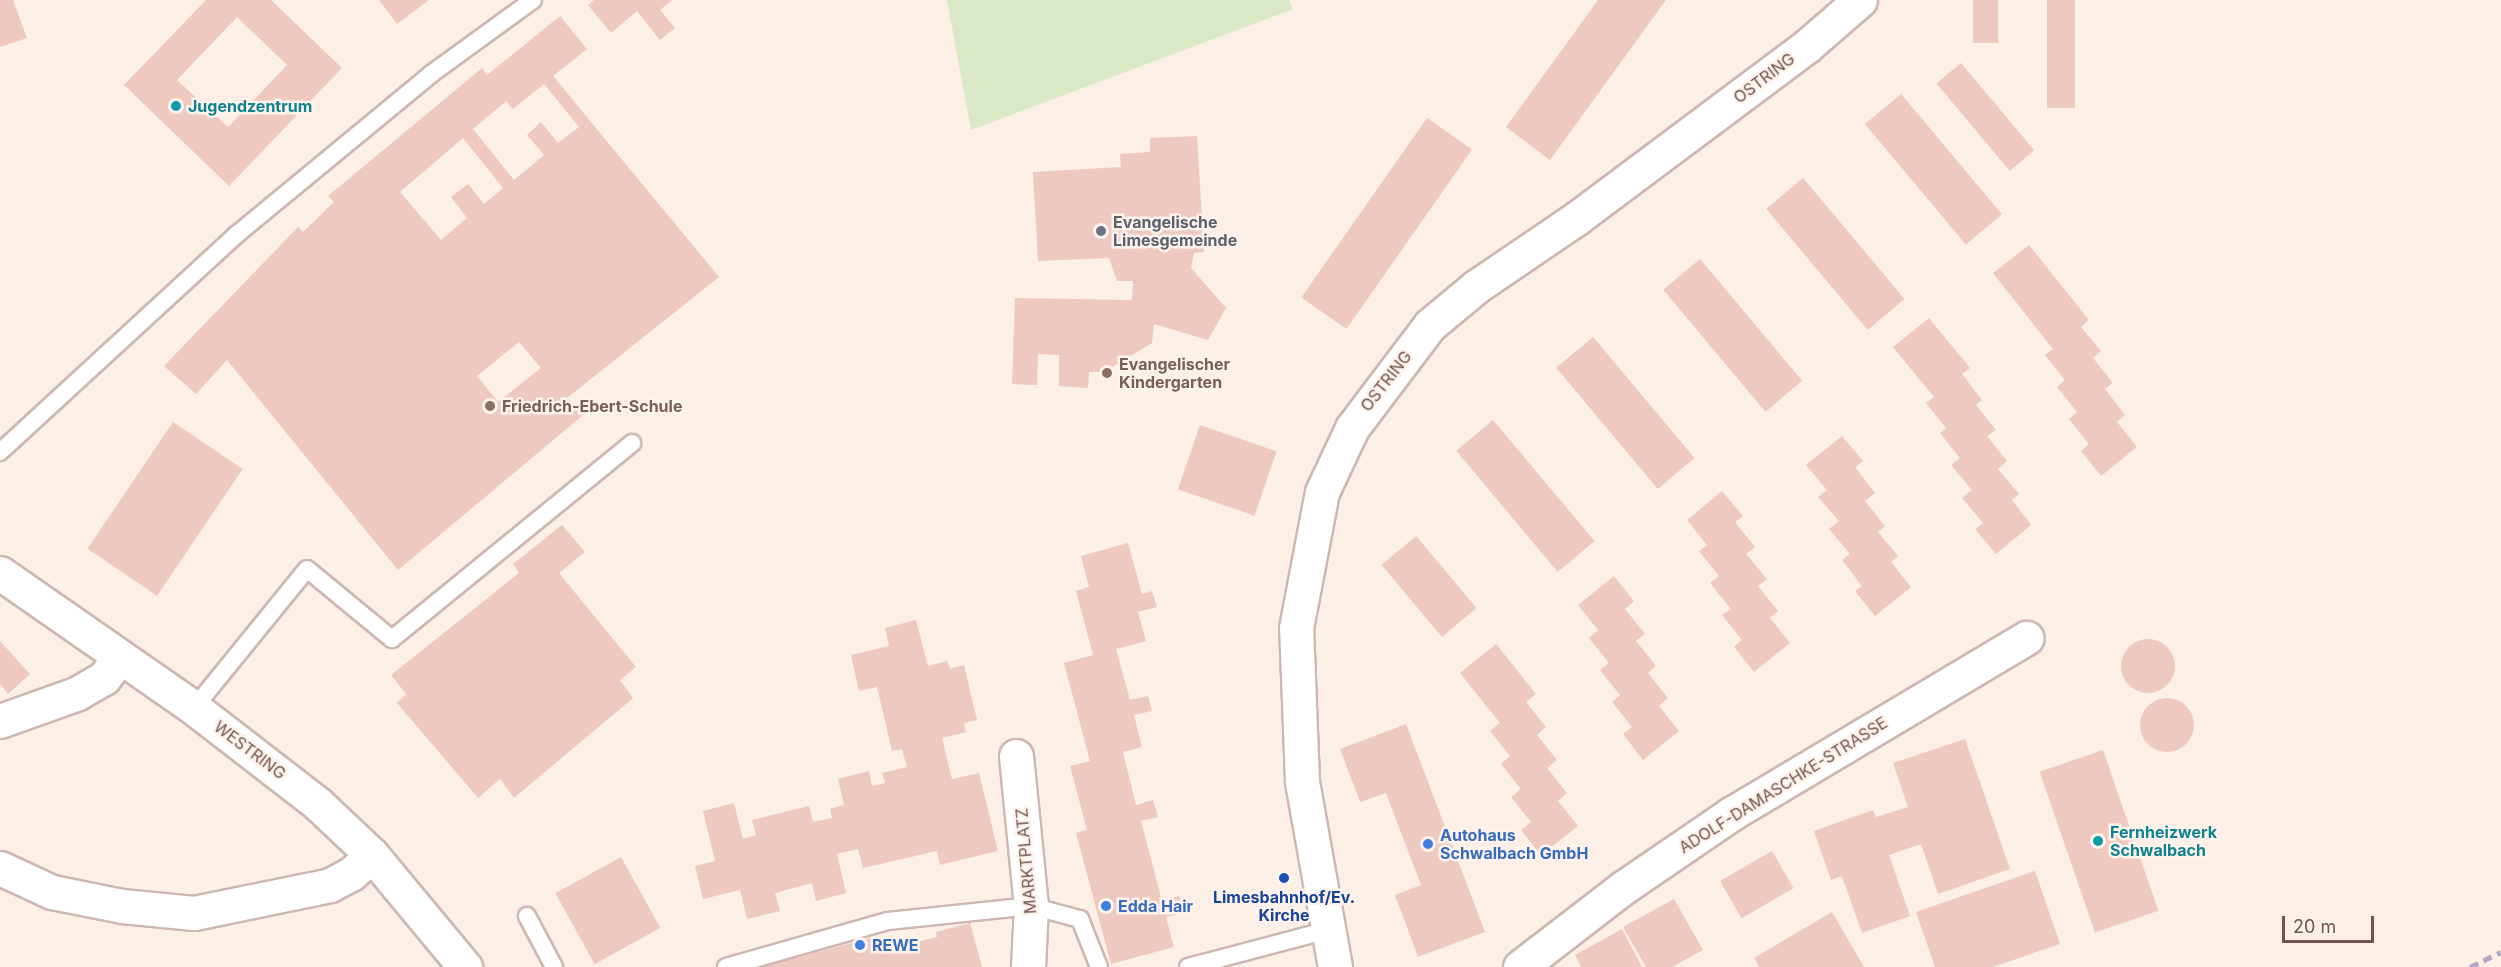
<!DOCTYPE html>
<html>
<head>
<meta charset="utf-8">
<style>
  body { margin:0 }
  #map { position:relative; width:2501px; height:967px; overflow:hidden; background:#fbefe6; font-family:Inter,sans-serif }
  div>[style] { position:absolute }
  .green>* { inset:0; background:#dae8c5 }
  .building>* { inset:0; background:#eec9bf; transform-origin:0 0 }
  .round { border-radius:50% }
  .roads { filter:drop-shadow(2px 0 #ceb7b0) drop-shadow(-2px 0 #ceb7b0) drop-shadow(0 2px #ceb7b0) drop-shadow(0 -2px #ceb7b0) }
  .lane>* { height:16px; margin:-8px; padding:0 8px; transform-origin:8px; border-radius:8px; background:#fff }
  .street>* { height:33px; margin:-16.5px; padding:0 16.5px; transform-origin:16.5px; border-radius:16.5px; background:#fff }
  .rail>* { height:4.5px; margin-top:-2.25px; transform-origin:0; background:repeating-linear-gradient(90deg,#b0a5c4 0 9px,transparent 0 15px) }
  .dots>* { width:16px; height:16px; translate:-50% -50%; box-sizing:border-box; border:3px solid #fef3ec; border-radius:50% }
  span { translate:-50% -50%; white-space:nowrap; text-align:center; line-height:1.15; -webkit-text-stroke:5px #fef3ec; paint-order:stroke }
  .street-label { font-size:16px; color:#73534c }
  .culture-label { font-size:16px; color:#0d838f; font-weight:700 }
  .left { translate:0 -50%; text-align:left }
  .worship-label { font-size:16px; color:#5b616d; font-weight:700 }
  .education-label { font-size:16px; color:#785e54; font-weight:700 }
  .shop-label { font-size:16px; color:#366cbe; font-weight:700 }
  .transit-label { font-size:16px; color:#164399; font-weight:700 }
  .scale { position:absolute; left:2282px; top:916px; width:92px; height:27px; box-sizing:border-box; border:3px solid #73534c; border-top:0; padding-left:8px; font-size:18px; line-height:21px; white-space:nowrap; color:#73534c; -webkit-text-stroke:4px #fef3ec; paint-order:stroke }
</style>
</head>
<body>
<div id="map">
  <div class="green">
    <i style="clip-path:polygon(947px 0,1289px 0,1293px 9px,971px 130px)"></i>
  </div>
  <div class="building">
    <i style="clip-path:polygon(0 0,13px 0,27px 38px,0 47px)"></i>
    <i style="clip-path:polygon(evenodd,206px 0,271px 0,342px 68px,229px 186px,124px 85px,206px 0,237px 17px,287px 65px,228px 127px,177px 80px,237px 17px)"></i>
    <i style="clip-path:polygon(379px 0,429px 0,397px 24px)"></i>
    <i style="clip-path:polygon(594px 0,672px 0,660px 10px,675px 28px,660px 40px,637px 11px,611px 33px,588px 5px)"></i>
    <i style="clip-path:polygon(1598px 0,1666px 0,1550px 160px,1506px 127px)"></i>
    <i style="left:1973px;top:0;width:25px;height:43px"></i>
    <i style="left:2047px;top:0;width:28px;height:108px"></i>
    <i style="clip-path:polygon(evenodd,560px 16px,587px 49px,553px 76px,719px 277px,567px 398px,582px 416px,398px 570px,227px 360px,196px 394px,164px 366px,298px 227px,303px 232px,334px 202px,328px 196px,482px 68px,487px 75px,560px 16px,544px 84px,579px 127px,558px 143px,541px 122px,527px 135px,544px 155px,514px 180px,473px 129px,506px 101px,513px 109px,544px 84px,560px 16px,463px 138px,503px 188px,484px 204px,468px 184px,451px 197px,467px 218px,441px 240px,400px 192px,463px 138px,560px 16px,519px 342px,541px 368px,498px 402px,477px 376px,519px 342px)"></i>
    <i style="left:1961px;top:63px;width:114px;height:32px;rotate:50deg"></i>
    <i style="left:1901px;top:94px;width:157px;height:47px;rotate:50deg"></i>
    <i style="left:1427px;top:118px;width:55px;height:219px;rotate:35deg"></i>
    <i style="clip-path:polygon(1197px 136px,1204px 252px,1194px 253px,1191px 268px,1226px 308px,1208px 340px,1154px 324px,1152px 343px,1104px 372px,1089px 372px,1088px 388px,1059px 386px,1059px 355px,1038px 354px,1037px 385px,1012px 384px,1015px 298px,1132px 300px,1133px 281px,1117px 281px,1109px 258px,1038px 261px,1033px 172px,1121px 167px,1120px 154px,1150px 152px,1150px 138px)"></i>
    <i style="left:1803px;top:178px;width:158px;height:48px;rotate:50deg"></i>
    <i style="clip-path:polygon(2029px 245px,2089px 320px,2081px 327px,2101px 351px,2093px 358px,2113px 383px,2105px 389px,2125px 415px,2117px 422px,2137px 447px,2101px 476px,2081px 451px,2089px 444px,2069px 419px,2077px 412px,2057px 387px,2065px 380px,2045px 355px,2053px 349px,1993px 273px)"></i>
    <i style="left:1700px;top:259px;width:159px;height:48px;rotate:50deg"></i>
    <i style="clip-path:polygon(1929px 318px,1970px 368px,1962px 374px,1982px 400px,1976px 405px,1996px 430px,1987px 436px,2007px 461px,1998px 469px,2019px 494px,2012px 500px,2031px 525px,1996px 554px,1975px 529px,1983px 523px,1962px 498px,1972px 490px,1951px 465px,1960px 458px,1940px 433px,1946px 428px,1926px 403px,1934px 397px,1893px 347px)"></i>
    <i style="left:1593px;top:337px;width:158px;height:48px;rotate:50deg"></i>
    <i style="left:1493px;top:420px;width:158px;height:48px;rotate:50deg"></i>
    <i style="left:173px;top:422px;width:84px;height:153px;rotate:34deg"></i>
    <i style="left:1200px;top:425px;width:81px;height:68px;rotate:19deg"></i>
    <i style="clip-path:polygon(1842px 436px,1863px 461px,1855px 467px,1875px 493px,1865px 501px,1885px 526px,1878px 532px,1898px 556px,1891px 562px,1911px 587px,1875px 616px,1855px 591px,1862px 586px,1842px 560px,1850px 554px,1829px 529px,1839px 521px,1818px 497px,1827px 490px,1806px 465px)"></i>
    <i style="clip-path:polygon(1722px 491px,1743px 516px,1735px 522px,1755px 547px,1746px 554px,1767px 579px,1758px 586px,1778px 611px,1770px 618px,1790px 643px,1754px 672px,1734px 647px,1742px 640px,1722px 615px,1731px 609px,1710px 583px,1719px 576px,1699px 551px,1707px 545px,1687px 520px)"></i>
    <i style="clip-path:polygon(562px 525px,585px 552px,559px 573px,636px 667px,620px 680px,633px 698px,514px 798px,500px 779px,478px 798px,397px 703px,406px 694px,391px 675px,519px 573px,513px 564px)"></i>
    <i style="left:1416px;top:536px;width:94px;height:45px;rotate:50deg"></i>
    <i style="clip-path:polygon(1128px 543px,1142px 594px,1152px 591px,1157px 607px,1138px 612px,1146px 641px,1116px 649px,1130px 700px,1148px 696px,1152px 711px,1134px 715px,1142px 747px,1123px 752px,1136px 805px,1153px 800px,1158px 817px,1141px 821px,1162px 901px,1179px 896px,1184px 913px,1166px 917px,1174px 947px,1111px 964px,1076px 833px,1087px 830px,1070px 766px,1090px 761px,1064px 663px,1093px 655px,1076px 591px,1089px 587px,1081px 556px)"></i>
    <i style="clip-path:polygon(1614px 576px,1634px 601px,1625px 609px,1645px 634px,1636px 641px,1656px 666px,1648px 673px,1668px 698px,1659px 706px,1679px 731px,1643px 760px,1623px 734px,1632px 727px,1612px 702px,1620px 695px,1600px 670px,1609px 663px,1589px 638px,1598px 630px,1578px 605px)"></i>
    <i style="clip-path:polygon(916px 620px,928px 666px,947px 661px,950px 669px,964px 665px,977px 720px,964px 723px,966px 732px,942px 738px,952px 779px,979px 773px,998px 851px,940px 865px,937px 851px,863px 868px,858px 849px,837px 854px,846px 893px,816px 901px,812px 883px,775px 893px,780px 911px,747px 919px,740px 890px,703px 899px,695px 866px,715px 861px,703px 811px,734px 803px,743px 839px,756px 835px,752px 820px,809px 806px,813px 822px,832px 818px,830px 809px,844px 805px,838px 779px,869px 771px,872px 786px,885px 783px,882px 773px,907px 767px,902px 749px,892px 751px,877px 687px,859px 691px,851px 655px,889px 646px,885px 628px)"></i>
    <i class="round" style="left:2121px;top:639px;width:54px;height:54px"></i>
    <i style="clip-path:polygon(0 641px,30px 674px,8px 694px,0 684px)"></i>
    <i style="clip-path:polygon(1496px 644px,1536px 694px,1526px 702px,1546px 727px,1537px 735px,1557px 760px,1547px 768px,1567px 793px,1558px 801px,1578px 826px,1541px 855px,1521px 830px,1531px 822px,1511px 797px,1521px 789px,1501px 764px,1510px 756px,1490px 731px,1500px 723px,1460px 673px)"></i>
    <i class="round" style="left:2140px;top:698px;width:54px;height:54px"></i>
    <i style="clip-path:polygon(1406px 724px,1485px 932px,1418px 957px,1395px 895px,1421px 885px,1386px 793px,1360px 802px,1340px 749px)"></i>
    <i style="clip-path:polygon(1965px 739px,2010px 869px,1938px 894px,1921px 844px,1889px 855px,1910px 916px,1862px 933px,1842px 876px,1831px 880px,1814px 831px,1873px 810px,1876px 817px,1908px 807px,1893px 763px)"></i>
    <i style="left:2103px;top:750px;width:170px;height:67px;rotate:71deg"></i>
    <i style="left:1772px;top:851px;width:43px;height:60px;rotate:60deg"></i>
    <i style="left:621px;top:857px;width:81px;height:75px;rotate:61deg"></i>
    <i style="clip-path:polygon(2035px 871px,2060px 944px,1993px 967px,1935px 967px,1916px 912px)"></i>
    <i style="clip-path:polygon(1674px 899px,1703px 950px,1672px 967px,1646px 967px,1623px 927px)"></i>
    <i style="clip-path:polygon(1832px 912px,1864px 967px,1759px 967px,1754px 958px)"></i>
    <i style="clip-path:polygon(970px 923px,982px 967px,762px 967px,874px 937px,878px 952px,937px 937px,936px 932px)"></i>
    <i style="clip-path:polygon(1622px 929px,1642px 967px,1581px 967px,1575px 955px)"></i>
  </div>
  <div class="roads">
    <div class="lane">
      <i style="left:0;top:452px;width:321px;rotate:-42.6deg"></i>
      <i style="left:236px;top:235px;width:253px;rotate:-39.5deg"></i>
      <i style="left:431px;top:74px;width:126px;rotate:-36deg"></i>
      <i style="left:194px;top:708px;width:179px;rotate:-50.9deg"></i>
      <i style="left:307px;top:569px;width:110px;rotate:39.5deg"></i>
      <i style="left:392px;top:639px;width:310px;rotate:-39.2deg"></i>
      <i style="left:527px;top:916px;width:58px;rotate:62.1deg"></i>
      <i style="left:726px;top:967px;width:168px;rotate:-15.9deg"></i>
      <i style="left:888px;top:921px;width:144px;rotate:-6deg"></i>
      <i style="left:1031px;top:906px;width:51px;rotate:14.9deg"></i>
      <i style="left:1080px;top:919px;width:52px;rotate:68.4deg"></i>
      <i style="left:1188px;top:967px;width:145px;rotate:-14.8deg"></i>
    </div>
    <div class="street">
      <i style="left:0;top:573px;width:236px;rotate:34.8deg"></i>
      <i style="left:194px;top:708px;width:157px;rotate:37.7deg"></i>
      <i style="left:318px;top:804px;width:74px;rotate:43.4deg"></i>
      <i style="left:372px;top:855px;width:146px;rotate:50.3deg"></i>
      <i style="left:0;top:721px;width:81px;rotate:-19.6deg"></i>
      <i style="left:76px;top:694px;width:32px;rotate:-30deg"></i>
      <i style="left:104px;top:678px;width:26px;rotate:-54deg"></i>
      <i style="left:1016px;top:756px;width:151px;rotate:84.3deg"></i>
      <i style="left:1031px;top:906px;width:61px;rotate:92.8deg"></i>
      <i style="left:0;top:868px;width:57px;rotate:24.8deg"></i>
      <i style="left:52px;top:892px;width:71px;rotate:11.3deg"></i>
      <i style="left:122px;top:906px;width:72px;rotate:5.6deg"></i>
      <i style="left:194px;top:913px;width:139px;rotate:-11.6deg"></i>
      <i style="left:330px;top:885px;width:24px;rotate:-28deg"></i>
      <i style="left:351px;top:874px;width:28px;rotate:-42deg"></i>
      <i style="left:1335px;top:967px;width:189px;rotate:-100.1deg"></i>
      <i style="left:1302px;top:781px;width:153px;rotate:-92.2deg"></i>
      <i style="left:1296px;top:628px;width:138px;rotate:-79.2deg"></i>
      <i style="left:1322px;top:492px;width:71px;rotate:-64.9deg"></i>
      <i style="left:1352px;top:428px;width:129px;rotate:-52.9deg"></i>
      <i style="left:1430px;top:325px;width:61px;rotate:-39.7deg"></i>
      <i style="left:1477px;top:286px;width:121px;rotate:-34.2deg"></i>
      <i style="left:1577px;top:218px;width:287px;rotate:-36.8deg"></i>
      <i style="left:1807px;top:46px;width:70px;rotate:-41deg"></i>
      <i style="left:1520px;top:967px;width:131px;rotate:-37.6deg"></i>
      <i style="left:1624px;top:887px;width:130px;rotate:-34.3deg"></i>
      <i style="left:1731px;top:814px;width:344px;rotate:-30.8deg"></i>
    </div>
  </div>
  <div class="rail">
    <i style="left:2470px;top:967px;width:34px;rotate:-26deg"></i>
  </div>
  <div class="dots">
    <i style="left:176px;top:106px;background:#0f9aa8"></i>
    <i style="left:1101px;top:231px;background:#6b7280"></i>
    <i style="left:1107px;top:373px;background:#8d6e63"></i>
    <i style="left:490px;top:406px;background:#8d6e63"></i>
    <i style="left:2098px;top:841px;background:#0f9aa8"></i>
    <i style="left:1428px;top:844px;background:#3f7fe0"></i>
    <i style="left:1284px;top:878px;background:#1a4fb4"></i>
    <i style="left:1106px;top:906px;background:#3f7fe0"></i>
    <i style="left:860px;top:945px;background:#3f7fe0"></i>
  </div>
  <div class="street-label">
    <span style="left:1764px;top:78px;rotate:-37deg">OSTRING</span>
    <span style="left:1386px;top:381px;rotate:-52deg">OSTRING</span>
    <span style="left:250px;top:750px;rotate:37deg">WESTRING</span>
    <span style="left:1783px;top:785px;rotate:-32deg">ADOLF-DAMASCHKE-STRASSE</span>
    <span style="left:1026px;top:861px;rotate:-95deg">MARKTPLATZ</span>
  </div>
  <div class="culture-label">
    <span class="left" style="left:188px;top:106px">Jugendzentrum</span>
    <span class="left" style="left:2110px;top:841px">Fernheizwerk<br>Schwalbach</span>
  </div>
  <div class="worship-label">
    <span class="left" style="left:1113px;top:231px">Evangelische<br>Limesgemeinde</span>
  </div>
  <div class="education-label">
    <span class="left" style="left:1119px;top:373px">Evangelischer<br>Kindergarten</span>
    <span class="left" style="left:502px;top:406px">Friedrich-Ebert-Schule</span>
  </div>
  <div class="shop-label">
    <span class="left" style="left:1440px;top:844px">Autohaus<br>Schwalbach GmbH</span>
    <span class="left" style="left:1118px;top:906px">Edda Hair</span>
    <span class="left" style="left:872px;top:945px">REWE</span>
  </div>
  <div class="transit-label">
    <span style="left:1284px;top:906px">Limesbahnhof/Ev.<br>Kirche</span>
  </div>
  <div class="scale">20 m</div>
</div>
</body>
</html>
